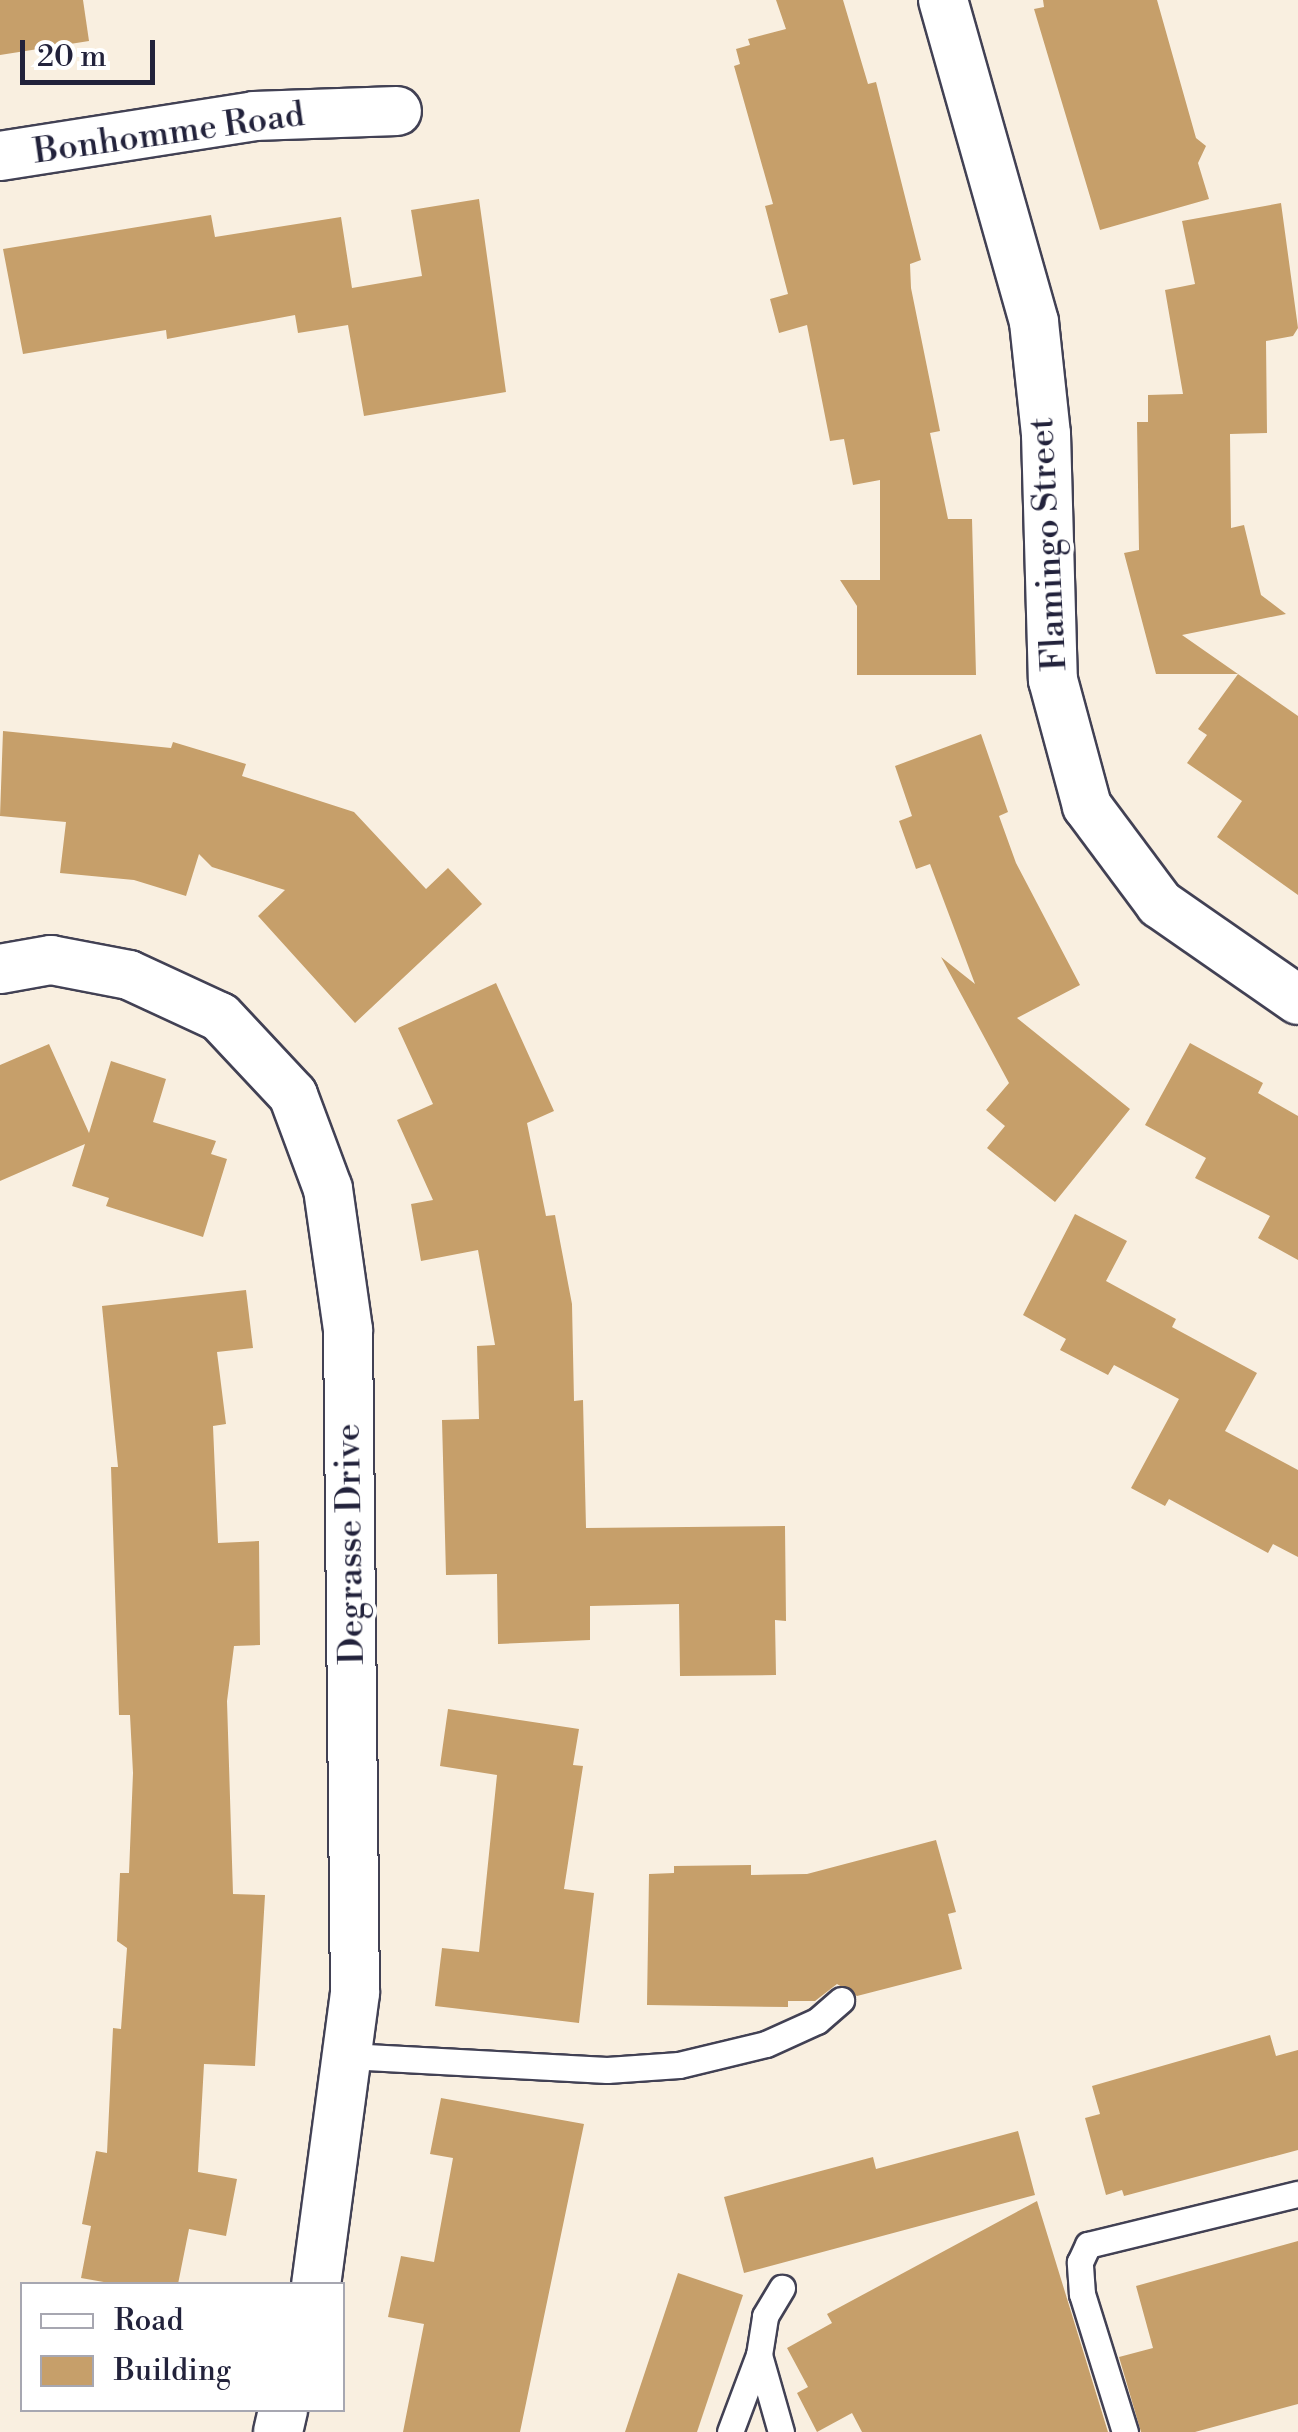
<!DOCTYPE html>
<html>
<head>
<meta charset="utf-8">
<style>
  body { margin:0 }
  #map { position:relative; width:1298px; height:2432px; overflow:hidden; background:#f9efe0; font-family:"Libre Bodoni",serif }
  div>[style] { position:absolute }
  .building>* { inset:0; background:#c69f6a }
  .roads { filter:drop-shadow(2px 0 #424154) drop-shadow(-2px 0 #424154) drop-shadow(0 2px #424154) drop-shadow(0 -2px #424154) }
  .service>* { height:25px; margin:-12.5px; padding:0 12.5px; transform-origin:12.5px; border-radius:12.5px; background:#fff }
  .minor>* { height:48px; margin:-24px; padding:0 24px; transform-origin:24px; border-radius:24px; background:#fff }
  span { translate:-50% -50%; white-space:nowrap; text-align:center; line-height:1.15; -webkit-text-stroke:8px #fff; paint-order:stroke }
  .street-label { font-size:35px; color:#22223b }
  .legend { position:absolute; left:20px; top:2282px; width:325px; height:130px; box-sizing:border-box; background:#fff; border:2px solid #a7a7b1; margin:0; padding:12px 18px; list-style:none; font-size:30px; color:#22223b }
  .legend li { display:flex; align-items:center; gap:20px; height:50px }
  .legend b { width:50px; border:2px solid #a7a7b1 }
  .scale { position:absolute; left:20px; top:40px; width:135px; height:45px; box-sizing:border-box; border:5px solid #22223b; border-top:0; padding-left:12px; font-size:30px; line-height:35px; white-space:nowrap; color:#22223b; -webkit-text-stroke:8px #fff; paint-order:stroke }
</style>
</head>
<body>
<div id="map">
  <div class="building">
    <i style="clip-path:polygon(0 0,83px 0,89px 41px,0 55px)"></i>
    <i style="clip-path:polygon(776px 0,843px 0,868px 84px,876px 82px,921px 260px,910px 264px,911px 288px,940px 431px,930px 433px,948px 519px,972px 519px,976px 675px,857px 675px,857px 606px,840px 580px,880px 580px,880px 480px,853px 485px,844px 439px,830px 441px,807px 325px,779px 333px,770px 299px,788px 294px,765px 206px,773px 204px,734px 66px,740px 64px,736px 49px,750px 45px,748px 39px,786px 29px)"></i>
    <i style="clip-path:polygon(1043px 0,1157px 0,1196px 138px,1206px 146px,1198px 163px,1209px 199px,1100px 230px,1034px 9px,1044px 7px)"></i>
    <i style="clip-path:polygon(479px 199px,506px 392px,364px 416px,348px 325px,298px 333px,295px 315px,167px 339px,166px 330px,23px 354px,3px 249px,211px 215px,215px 237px,341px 217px,352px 288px,422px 276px,411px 210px)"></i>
    <i style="clip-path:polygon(1281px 203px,1298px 328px,1293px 336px,1266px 341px,1267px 433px,1230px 434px,1231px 528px,1244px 525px,1261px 595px,1286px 614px,1182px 635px,1298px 716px,1298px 895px,1217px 837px,1242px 801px,1187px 763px,1207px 735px,1198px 729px,1238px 674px,1156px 674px,1124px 553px,1139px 550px,1137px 422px,1148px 422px,1148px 395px,1183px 394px,1165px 290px,1195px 284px,1182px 221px)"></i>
    <i style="clip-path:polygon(3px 731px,171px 748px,173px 742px,246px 764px,242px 776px,354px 812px,426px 889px,448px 868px,482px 904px,355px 1023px,258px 916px,285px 890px,212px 867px,199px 854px,186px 896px,134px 880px,60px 873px,66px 822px,0 816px)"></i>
    <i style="clip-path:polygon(981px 734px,1008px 812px,999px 816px,1016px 863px,1080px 985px,1017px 1018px,1130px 1109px,1055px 1202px,987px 1148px,1005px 1126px,986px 1110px,1009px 1083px,941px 957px,975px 984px,930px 864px,916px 869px,899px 821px,912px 816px,895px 766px)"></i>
    <i style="clip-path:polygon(496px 983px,554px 1111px,527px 1123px,546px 1216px,555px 1215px,572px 1304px,574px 1401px,583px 1400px,586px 1528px,785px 1526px,786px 1621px,775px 1620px,776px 1675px,680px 1676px,679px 1604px,590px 1606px,590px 1640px,498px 1644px,497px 1574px,446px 1575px,442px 1420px,479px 1419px,477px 1346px,495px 1345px,478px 1250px,421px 1261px,411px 1204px,433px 1200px,397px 1120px,433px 1104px,398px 1028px)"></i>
    <i style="clip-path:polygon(1190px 1043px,1263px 1083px,1258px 1093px,1298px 1116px,1298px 1260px,1258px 1238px,1270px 1216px,1195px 1178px,1206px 1158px,1145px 1125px)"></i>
    <i style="clip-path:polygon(49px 1044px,89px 1133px,111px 1061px,166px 1079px,153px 1122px,216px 1141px,211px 1154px,227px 1159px,203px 1237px,106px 1206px,109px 1198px,72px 1186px,85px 1144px,0 1181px,0 1065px)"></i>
    <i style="clip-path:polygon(1075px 1214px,1127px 1241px,1106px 1281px,1176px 1319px,1172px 1327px,1257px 1373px,1225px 1431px,1298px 1470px,1298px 1557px,1273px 1544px,1268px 1553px,1169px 1499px,1165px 1506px,1131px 1488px,1179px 1399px,1114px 1365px,1108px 1375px,1060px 1350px,1066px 1339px,1023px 1315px)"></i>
    <i style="clip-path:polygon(246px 1290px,253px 1348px,217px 1352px,226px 1424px,213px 1426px,218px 1543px,259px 1541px,260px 1645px,234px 1646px,227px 1701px,233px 1894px,265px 1895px,255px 2066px,204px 2064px,198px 2172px,237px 2179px,226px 2236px,189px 2229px,178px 2284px,115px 2284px,81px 2278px,91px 2226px,82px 2224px,96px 2151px,107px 2153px,113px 2028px,121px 2029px,127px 1948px,117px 1941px,120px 1873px,129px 1873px,133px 1773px,130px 1715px,119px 1715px,111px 1467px,118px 1467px,102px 1306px)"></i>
    <i style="clip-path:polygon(448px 1709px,579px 1729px,573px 1765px,583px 1766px,564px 1889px,594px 1893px,579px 2023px,435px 2006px,442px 1948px,479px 1952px,497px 1775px,440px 1766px)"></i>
    <i style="clip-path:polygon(936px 1840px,956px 1912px,948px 1914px,962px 1969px,857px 1996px,837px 1984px,815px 2001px,788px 2001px,788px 2007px,647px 2005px,649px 1874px,674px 1873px,674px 1866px,751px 1865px,751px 1875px,807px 1874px)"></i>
    <i style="clip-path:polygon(1270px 2035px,1276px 2056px,1298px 2050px,1298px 2150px,1124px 2196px,1122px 2190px,1106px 2195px,1085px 2118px,1100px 2114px,1092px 2086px)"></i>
    <i style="clip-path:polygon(441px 2098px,584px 2124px,520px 2432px,403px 2432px,424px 2324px,388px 2317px,401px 2256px,434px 2262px,453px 2158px,430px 2154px)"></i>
    <i style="clip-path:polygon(1018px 2131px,1035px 2195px,744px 2273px,724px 2197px,873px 2157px,876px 2169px)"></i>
    <i style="clip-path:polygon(1037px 2201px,1108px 2432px,862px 2432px,852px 2413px,817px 2432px,797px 2393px,808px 2387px,787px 2348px,832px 2323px,827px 2314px)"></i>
    <i style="clip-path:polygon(1298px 2241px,1298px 2404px,1195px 2432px,1141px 2432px,1119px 2357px,1153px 2348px,1136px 2286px)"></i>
    <i style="clip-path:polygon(678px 2273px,743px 2295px,697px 2432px,625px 2432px)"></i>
  </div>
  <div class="roads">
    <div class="service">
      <i style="left:348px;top:2056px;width:259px;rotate:3.1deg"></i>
      <i style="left:607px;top:2070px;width:72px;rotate:-4deg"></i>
      <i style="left:679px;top:2065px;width:89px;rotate:-13.6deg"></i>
      <i style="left:766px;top:2044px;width:56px;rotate:-24.3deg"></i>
      <i style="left:817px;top:2021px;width:32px;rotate:-41deg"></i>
      <i style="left:730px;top:2432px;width:82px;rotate:-69.4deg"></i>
      <i style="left:781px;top:2432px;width:80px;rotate:-105.9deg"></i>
      <i style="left:759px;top:2355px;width:39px;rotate:-81deg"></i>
      <i style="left:765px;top:2316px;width:33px;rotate:-59deg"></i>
      <i style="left:1125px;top:2432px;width:145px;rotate:-107.3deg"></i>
      <i style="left:1082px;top:2294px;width:32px;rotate:-94deg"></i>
      <i style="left:1080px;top:2262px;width:19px;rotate:-65deg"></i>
      <i style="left:1088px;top:2245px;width:216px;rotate:-13.7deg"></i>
    </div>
    <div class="minor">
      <i style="left:943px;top:0;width:335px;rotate:74.2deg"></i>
      <i style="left:1034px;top:322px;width:113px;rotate:83.9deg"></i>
      <i style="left:1046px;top:434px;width:246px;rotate:88.4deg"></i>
      <i style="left:1053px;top:680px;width:131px;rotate:74.9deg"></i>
      <i style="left:1087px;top:806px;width:122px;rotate:53.3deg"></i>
      <i style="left:1160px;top:904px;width:168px;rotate:34.8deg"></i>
      <i style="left:0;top:156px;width:257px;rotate:-8.9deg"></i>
      <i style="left:254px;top:116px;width:143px;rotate:-2deg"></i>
      <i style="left:0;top:969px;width:52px;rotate:-10deg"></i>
      <i style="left:51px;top:960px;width:79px;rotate:10.9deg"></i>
      <i style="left:129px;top:975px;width:100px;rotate:24.8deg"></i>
      <i style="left:220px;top:1017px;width:107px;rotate:46.9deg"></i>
      <i style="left:293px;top:1095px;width:100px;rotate:69.6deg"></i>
      <i style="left:328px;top:1189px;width:142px;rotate:81.9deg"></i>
      <i style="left:348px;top:1330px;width:663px;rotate:89.4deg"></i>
      <i style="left:355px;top:1993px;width:294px;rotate:97.6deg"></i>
      <i style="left:278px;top:2432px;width:23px;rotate:-77deg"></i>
    </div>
  </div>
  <div class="street-label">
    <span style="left:169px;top:134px;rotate:-8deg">Bonhomme Road</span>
    <span style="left:1049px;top:544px;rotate:-93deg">Flamingo Street</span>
    <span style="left:351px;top:1544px;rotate:-91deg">Degrasse Drive</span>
  </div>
  <ul class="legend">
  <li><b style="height:12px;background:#fff"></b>Road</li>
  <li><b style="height:28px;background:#c69f6a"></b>Building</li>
  </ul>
  <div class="scale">20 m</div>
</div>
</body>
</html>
